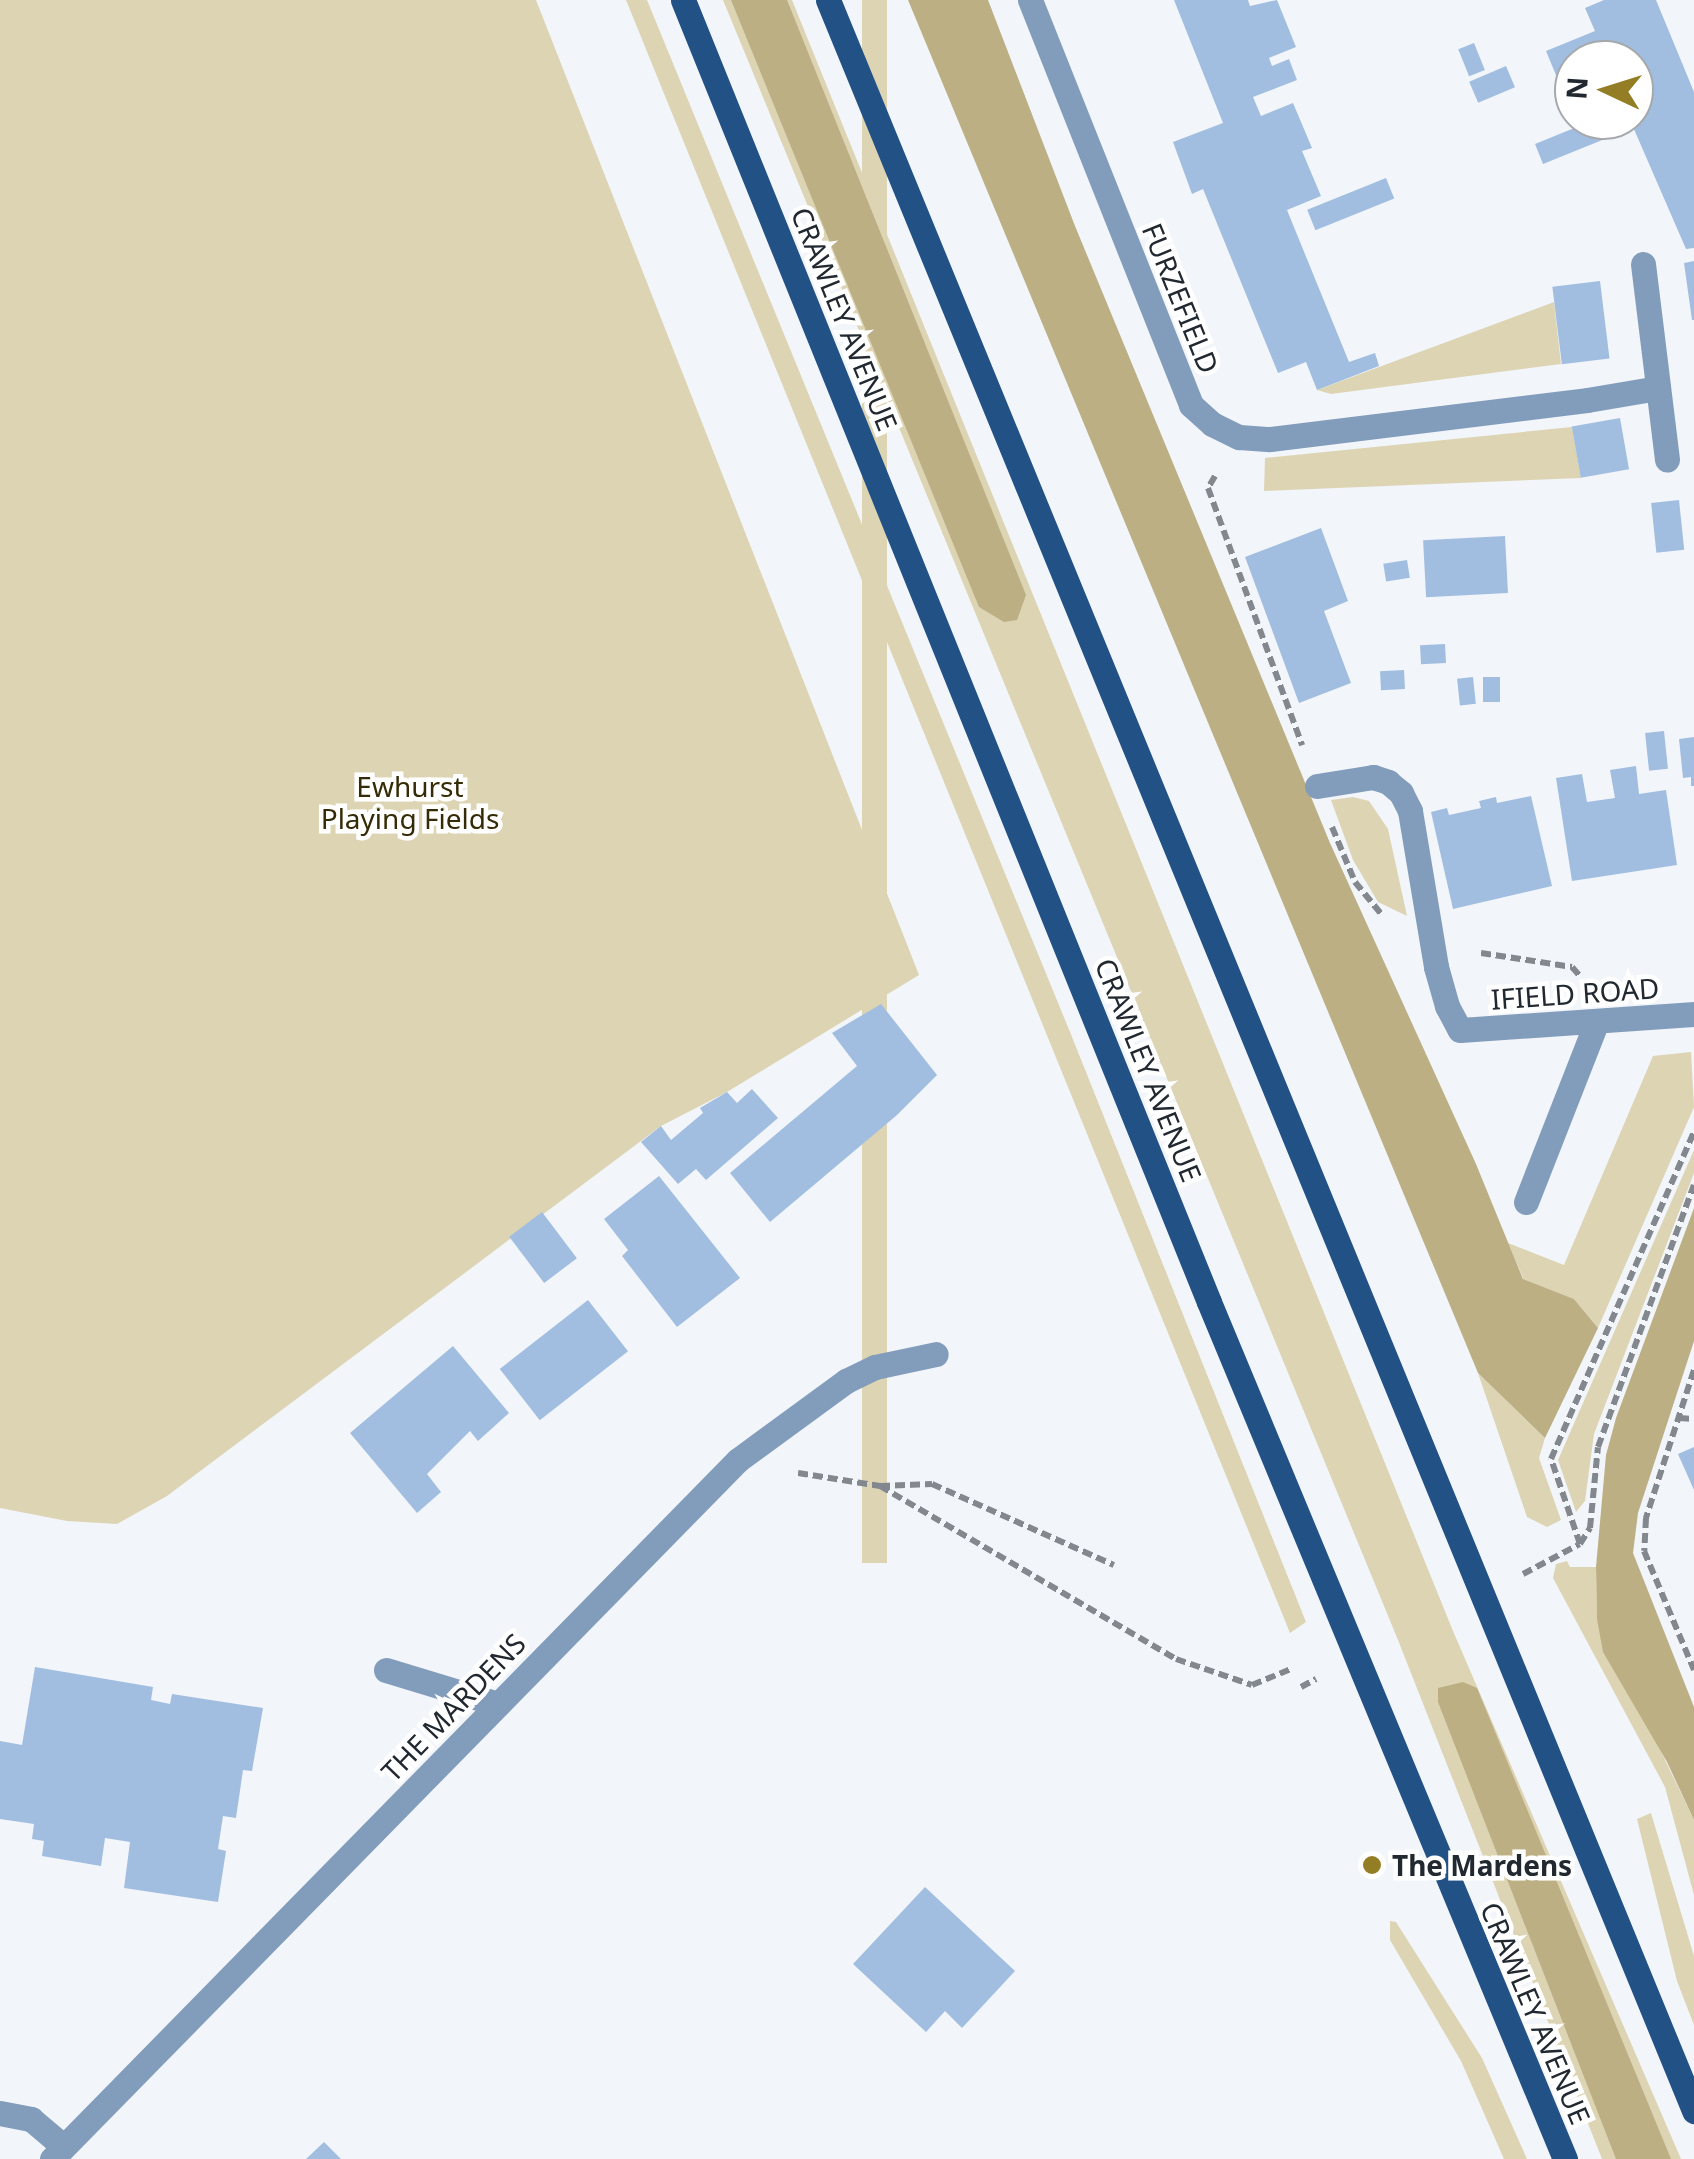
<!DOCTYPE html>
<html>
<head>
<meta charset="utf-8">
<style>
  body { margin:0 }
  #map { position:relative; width:1694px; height:2159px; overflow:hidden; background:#f2f5fa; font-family:"Noto Sans",sans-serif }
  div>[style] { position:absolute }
  .green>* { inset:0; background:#ddd4b4; transform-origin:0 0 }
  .forest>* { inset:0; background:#bbaf83 }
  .building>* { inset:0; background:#a1bee1; transform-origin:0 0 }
  .path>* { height:6px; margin-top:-3px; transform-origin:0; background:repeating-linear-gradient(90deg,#83888f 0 10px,transparent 0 15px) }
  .lane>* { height:25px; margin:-12.5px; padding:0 12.5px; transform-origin:12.5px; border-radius:12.5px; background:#829cbb }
  .street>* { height:25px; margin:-12.5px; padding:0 12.5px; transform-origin:12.5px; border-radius:12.5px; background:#829cbb }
  .primary>* { height:25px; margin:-12.5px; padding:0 12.5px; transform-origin:12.5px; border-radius:12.5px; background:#225186 }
  .dots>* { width:28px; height:28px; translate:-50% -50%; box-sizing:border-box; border:5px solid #fff; border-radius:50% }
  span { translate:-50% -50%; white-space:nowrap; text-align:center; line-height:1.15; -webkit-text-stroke:9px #fff; paint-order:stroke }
  .street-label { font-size:28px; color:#212830 }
  .park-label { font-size:28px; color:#352b06 }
  .poi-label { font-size:28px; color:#212830; font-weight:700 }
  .left { translate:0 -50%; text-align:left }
  .north { position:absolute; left:1554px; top:40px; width:100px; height:100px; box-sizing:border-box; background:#fff; border:2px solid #a6a9ac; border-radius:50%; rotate:274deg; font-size:28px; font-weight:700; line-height:40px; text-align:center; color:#212830 }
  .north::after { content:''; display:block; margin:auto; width:35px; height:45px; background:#947e25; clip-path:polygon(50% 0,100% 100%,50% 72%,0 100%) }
</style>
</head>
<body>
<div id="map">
  <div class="green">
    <i style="clip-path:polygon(0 0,536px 0,919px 975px,727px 1092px,661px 1126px,167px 1496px,117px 1524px,67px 1521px,0 1508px)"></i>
    <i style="clip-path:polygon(626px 0,647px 0,1070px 1032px,1306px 1622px,1290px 1633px)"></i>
    <i style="clip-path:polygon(723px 0,792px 0,1453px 1631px,1681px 2159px,1602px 2159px,1398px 1640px)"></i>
    <i style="left:862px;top:0;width:25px;height:1563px"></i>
    <i style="clip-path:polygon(1554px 302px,1561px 364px,1331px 394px,1317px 390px)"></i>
    <i style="clip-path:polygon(1572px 427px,1581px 478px,1264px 491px,1265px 458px)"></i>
    <i style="clip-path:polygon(1353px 797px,1369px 801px,1388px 829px,1407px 916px,1378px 902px,1353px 860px,1331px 800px)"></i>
    <i style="clip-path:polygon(1691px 1052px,1694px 1107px,1598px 1328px,1574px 1299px,1524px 1280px,1508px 1243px,1564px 1265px,1653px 1056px)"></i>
    <i style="clip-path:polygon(1694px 1150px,1694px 1173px,1594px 1434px,1585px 1501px,1576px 1512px,1558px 1460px)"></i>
    <i style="clip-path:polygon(1478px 1373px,1545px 1438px,1539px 1458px,1561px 1520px,1547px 1527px,1527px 1517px)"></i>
    <i style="clip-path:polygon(1567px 1561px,1570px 1567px,1596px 1567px,1597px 1619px,1694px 1820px,1694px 1895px,1665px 1787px,1553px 1578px,1556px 1564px)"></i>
    <i style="clip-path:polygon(1651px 1813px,1694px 1956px,1694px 2025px,1677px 1981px,1637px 1819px)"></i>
    <i style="clip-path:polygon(1390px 1921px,1396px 1922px,1482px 2058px,1527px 2159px,1504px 2159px,1461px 2061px,1390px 1940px)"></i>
  </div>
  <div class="forest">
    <i style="clip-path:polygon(731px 0,787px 0,1026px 595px,1017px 620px,1004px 622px,979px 607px)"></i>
    <i style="clip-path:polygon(908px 0,988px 0,1075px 226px,1330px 843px,1476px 1164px,1523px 1279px,1574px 1299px,1598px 1328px,1545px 1438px,1478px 1373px)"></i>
    <i style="clip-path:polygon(1694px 1208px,1694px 1341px,1638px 1513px,1633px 1553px,1694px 1707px,1694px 1820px,1667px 1762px,1603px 1652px,1597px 1619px,1596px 1567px,1606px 1455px,1616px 1418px)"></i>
    <i style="clip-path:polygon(1463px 1682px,1477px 1688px,1671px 2159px,1616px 2159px,1438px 1702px,1438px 1688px)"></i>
  </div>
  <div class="building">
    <i style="clip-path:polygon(1174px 0,1248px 0,1250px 6px,1277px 0,1296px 47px,1269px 58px,1272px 66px,1289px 59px,1297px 80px,1253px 97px,1261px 116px,1293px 103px,1312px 148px,1302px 151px,1321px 196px,1287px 210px,1349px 362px,1375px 353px,1379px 366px,1317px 390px,1306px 362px,1278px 373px,1203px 189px,1192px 194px,1173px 142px,1223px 123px)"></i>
    <i style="clip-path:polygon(1604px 0,1656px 0,1694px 92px,1694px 248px,1686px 249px,1630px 120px,1634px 120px,1634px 60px,1574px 60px,1574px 73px,1558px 80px,1546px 51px,1595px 31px,1585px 8px)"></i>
    <i style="left:1474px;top:43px;width:29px;height:17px;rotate:68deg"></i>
    <i style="left:1506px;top:66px;width:23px;height:40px;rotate:67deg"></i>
    <i style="clip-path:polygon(1594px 120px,1617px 120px,1622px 132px,1543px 164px,1535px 144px)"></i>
    <i style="left:1386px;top:178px;width:22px;height:85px;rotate:68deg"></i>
    <i style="clip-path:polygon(1694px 261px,1694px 320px,1692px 320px,1684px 263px)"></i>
    <i style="left:1600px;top:281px;width:78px;height:48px;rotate:83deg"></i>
    <i style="left:1620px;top:418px;width:52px;height:49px;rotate:80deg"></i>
    <i style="left:1679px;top:500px;width:50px;height:28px;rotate:84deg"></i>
    <i style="clip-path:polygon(1321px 528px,1348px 601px,1324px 611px,1351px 683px,1299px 703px,1245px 557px)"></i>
    <i style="left:1505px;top:536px;width:57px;height:82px;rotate:87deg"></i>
    <i style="left:1407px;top:560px;width:18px;height:24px;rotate:81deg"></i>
    <i style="left:1445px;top:644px;width:19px;height:25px;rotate:87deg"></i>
    <i style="left:1404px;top:670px;width:19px;height:24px;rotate:87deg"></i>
    <i style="left:1473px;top:677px;width:27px;height:16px;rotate:84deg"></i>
    <i style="left:1483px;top:677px;width:17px;height:25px"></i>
    <i style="left:1664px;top:731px;width:38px;height:19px;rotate:84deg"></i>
    <i style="clip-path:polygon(1694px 737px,1694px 786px,1691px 786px,1691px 777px,1683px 778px,1679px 739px)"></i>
    <i style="clip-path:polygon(1636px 766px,1639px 794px,1666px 790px,1677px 865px,1572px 881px,1556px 778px,1582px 774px,1587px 802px,1615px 798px,1610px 770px)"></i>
    <i style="clip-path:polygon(1531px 796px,1552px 886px,1453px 909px,1431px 812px,1447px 808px,1449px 815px,1481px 808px,1479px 801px,1496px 797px,1497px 803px)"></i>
    <i style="clip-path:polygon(881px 1004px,937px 1075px,897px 1115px,770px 1222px,730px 1173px,857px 1066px,832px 1033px)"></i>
    <i style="clip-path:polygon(752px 1089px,778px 1118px,706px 1180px,696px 1169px,678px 1184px,641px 1142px,661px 1126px,671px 1140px,703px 1113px,700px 1108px,727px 1092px,737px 1103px)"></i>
    <i style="clip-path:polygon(659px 1176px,740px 1278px,677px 1327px,622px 1256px,628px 1250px,604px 1219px)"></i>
    <i style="left:542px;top:1212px;width:58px;height:41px;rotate:53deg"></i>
    <i style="left:588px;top:1300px;width:65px;height:112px;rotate:52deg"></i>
    <i style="clip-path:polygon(453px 1346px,509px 1413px,478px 1441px,470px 1431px,427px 1474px,441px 1492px,417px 1513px,350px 1433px)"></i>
    <i style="clip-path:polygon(1694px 1447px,1694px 1490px,1678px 1454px)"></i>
    <i style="clip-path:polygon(35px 1667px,153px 1687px,151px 1700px,170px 1704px,172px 1694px,263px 1708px,252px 1771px,243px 1770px,236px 1818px,223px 1816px,218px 1849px,226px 1851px,218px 1902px,124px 1888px,130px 1842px,105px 1838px,101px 1866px,42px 1856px,44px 1841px,32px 1839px,34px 1824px,0 1819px,0 1741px,22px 1745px)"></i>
    <i style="clip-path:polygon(925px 1887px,1015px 1971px,962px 2028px,945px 2011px,926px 2032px,853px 1964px)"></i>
    <i style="clip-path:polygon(324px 2142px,341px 2159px,306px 2159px)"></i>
  </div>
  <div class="path">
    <i style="left:1215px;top:476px;width:14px;rotate:120deg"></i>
    <i style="left:1208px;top:488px;width:274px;rotate:69.9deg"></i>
    <i style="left:1332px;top:827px;width:60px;rotate:67.3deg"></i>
    <i style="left:1355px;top:882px;width:43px;rotate:50.7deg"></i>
    <i style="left:1481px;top:953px;width:92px;rotate:8.7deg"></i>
    <i style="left:1572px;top:967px;width:11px;rotate:49deg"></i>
    <i style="left:1694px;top:1370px;width:156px;rotate:108deg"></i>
    <i style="left:1646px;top:1518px;width:33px;rotate:93deg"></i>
    <i style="left:1644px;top:1551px;width:129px;rotate:67.2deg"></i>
    <i style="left:1679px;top:1418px;width:15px;rotate:4deg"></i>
    <i style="left:798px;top:1473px;width:83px;rotate:9deg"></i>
    <i style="left:880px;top:1486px;width:52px;rotate:-2.2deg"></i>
    <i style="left:932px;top:1484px;width:199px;rotate:24deg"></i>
    <i style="left:880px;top:1486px;width:343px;rotate:30.3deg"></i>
    <i style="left:1176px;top:1659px;width:80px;rotate:18.9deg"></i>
    <i style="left:1252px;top:1685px;width:42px;rotate:-22.3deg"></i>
    <i style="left:1580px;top:1544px;width:90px;rotate:-108.8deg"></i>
    <i style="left:1551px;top:1459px;width:357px;rotate:-66.4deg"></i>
    <i style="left:1523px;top:1574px;width:64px;rotate:-27.8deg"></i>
    <i style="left:1580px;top:1544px;width:19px;rotate:-58deg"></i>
    <i style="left:1590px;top:1528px;width:81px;rotate:-84.4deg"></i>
    <i style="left:1598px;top:1447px;width:279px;rotate:-69.9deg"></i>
    <i style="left:1301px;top:1687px;width:17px;rotate:-28deg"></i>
  </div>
  <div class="lane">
    <i style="left:1643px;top:264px;width:197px;rotate:83deg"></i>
    <i style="left:1587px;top:400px;width:72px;rotate:-9.6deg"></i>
    <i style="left:1317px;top:786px;width:57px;rotate:-9.1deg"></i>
    <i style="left:1373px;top:777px;width:16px;rotate:18deg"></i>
    <i style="left:1388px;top:782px;width:17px;rotate:40deg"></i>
    <i style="left:1401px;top:793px;width:20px;rotate:63deg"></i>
    <i style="left:1410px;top:811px;width:158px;rotate:80.5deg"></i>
    <i style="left:1436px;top:967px;width:41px;rotate:74.2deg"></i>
    <i style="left:1447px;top:1006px;width:27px;rotate:62deg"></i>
    <i style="left:386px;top:1670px;width:117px;rotate:16.9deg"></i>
    <i style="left:0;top:2113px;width:32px;rotate:11deg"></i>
    <i style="left:31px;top:2119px;width:42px;rotate:40.2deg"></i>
  </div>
  <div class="street">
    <i style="left:1030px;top:0;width:436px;rotate:68.3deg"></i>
    <i style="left:1191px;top:405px;width:28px;rotate:42deg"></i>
    <i style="left:1212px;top:424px;width:30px;rotate:26deg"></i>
    <i style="left:1239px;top:437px;width:31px;rotate:4deg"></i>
    <i style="left:1270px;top:439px;width:319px;rotate:-7deg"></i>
    <i style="left:1460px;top:1030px;width:235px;rotate:-3.9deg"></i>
    <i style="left:1526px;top:1202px;width:192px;rotate:-68.6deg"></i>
    <i style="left:52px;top:2159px;width:979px;rotate:-45.54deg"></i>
    <i style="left:738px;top:1460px;width:134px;rotate:-36.2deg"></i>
    <i style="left:846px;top:1381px;width:32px;rotate:-26deg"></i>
    <i style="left:875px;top:1367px;width:62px;rotate:-12deg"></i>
  </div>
  <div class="primary">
    <i style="left:683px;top:0;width:1404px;rotate:68deg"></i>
    <i style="left:1209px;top:1302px;width:928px;rotate:67.44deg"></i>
    <i style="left:828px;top:0;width:2282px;rotate:67.69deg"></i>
  </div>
  <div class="dots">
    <i style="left:1372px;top:1865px;background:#947e25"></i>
  </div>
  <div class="street-label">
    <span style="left:1181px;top:298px;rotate:68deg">FURZEFIELD</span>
    <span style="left:845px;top:319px;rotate:68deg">CRAWLEY AVENUE</span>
    <span style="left:1575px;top:993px;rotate:-4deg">IFIELD ROAD</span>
    <span style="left:1149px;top:1070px;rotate:68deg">CRAWLEY AVENUE</span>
    <span style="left:453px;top:1707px;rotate:-46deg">THE MARDENS</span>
    <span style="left:1536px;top:2013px;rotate:67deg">CRAWLEY AVENUE</span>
  </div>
  <div class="park-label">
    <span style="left:410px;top:802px">Ewhurst<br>Playing Fields</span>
  </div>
  <div class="poi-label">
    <span class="left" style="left:1392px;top:1865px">The Mardens</span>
  </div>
  <div class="north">N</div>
</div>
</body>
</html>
